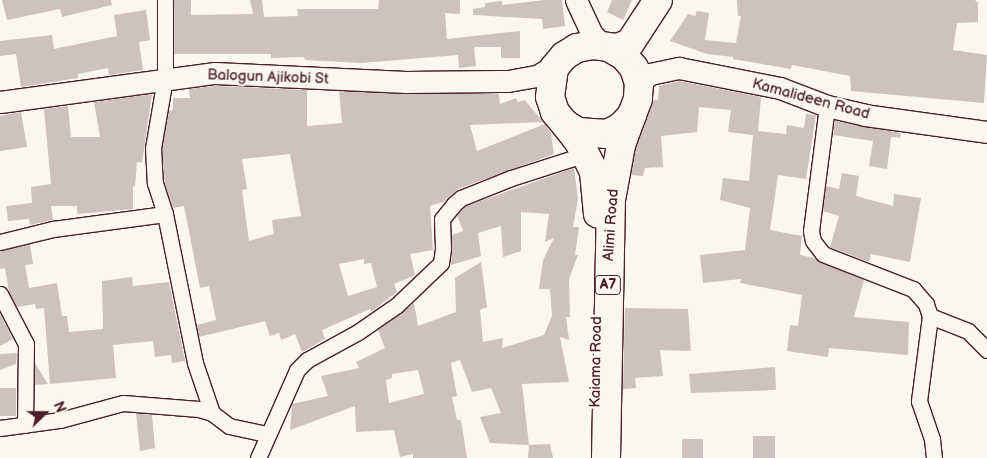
<!DOCTYPE html>
<html>
<head>
<meta charset="utf-8">
<style>
  body { margin:0 }
  #map { position:relative; width:987px; height:458px; overflow:hidden; background:#fbf7ec; font-family:"Balsamiq Sans",sans-serif }
  div>[style] { position:absolute }
  .building>* { inset:0; background:#cfc2bc; transform-origin:0 0 }
  .roads { filter:drop-shadow(1px 0 #4a1f2b) drop-shadow(-1px 0 #4a1f2b) drop-shadow(0 1px #4a1f2b) drop-shadow(0 -1px #4a1f2b) }
  .street>* { height:15px; margin:-7.5px; padding:0 7.5px; transform-origin:7.5px; border-radius:7.5px; background:#fbf7ec }
  .secondary>* { height:21px; margin:-10.5px; padding:0 10.5px; transform-origin:10.5px; border-radius:10.5px; background:#fbf7ec }
  .highway>* { height:28px; margin:-14px; padding:0 14px; transform-origin:14px; border-radius:14px; background:#fbf7ec }
  span { translate:-50% -50%; white-space:nowrap; text-align:center; line-height:1.15; -webkit-text-stroke:5px #fbf7ec; paint-order:stroke }
  .shield-label span { padding:1px 4px; background:#fbf7ec; border:1px solid; border-radius:4px; -webkit-text-stroke-width:0 }
  .shield-label { font-size:14px; color:#4a1f2b; font-weight:700 }
  .street-label { font-size:15px; color:#4a1f2b }
  .north { position:absolute; left:20px; top:388px; width:50px; height:50px; -webkit-text-stroke:4px #fbf7ec; paint-order:stroke; rotate:68deg; font-size:14px; font-weight:700; line-height:20px; text-align:center; color:#4a1f2b }
  .north::after { content:''; display:block; margin:auto; width:18px; height:22px; background:#4a1f2b; clip-path:polygon(50% 0,100% 100%,50% 72%,0 100%) }
</style>
</head>
<body>
<div id="map">
  <div class="building">
    <i style="clip-path:polygon(2px 0,111px 0,112px 5px,62px 17px,60px 9px,7px 20px)"></i>
    <i style="clip-path:polygon(174px 0,191px 0,191px 15px,253px 14px,250px 0,262px 0,264px 17px,298px 16px,297px 9px,378px 9px,379px 0,460px 0,460px 14px,445px 13px,447px 39px,520px 31px,520px 58px,501px 58px,501px 47px,474px 47px,476px 66px,459px 68px,458px 55px,362px 63px,305px 60px,304px 57px,271px 58px,271px 54px,174px 54px)"></i>
    <i style="clip-path:polygon(545px 0,562px 0,565px 26px,543px 29px,542px 19px,473px 15px,473px 9px,485px 7px,485px 3px,502px 1px,502px 5px)"></i>
    <i style="clip-path:polygon(612px 0,632px 0,623px 20px,607px 12px)"></i>
    <i style="clip-path:polygon(737px 0,975px 0,978px 3px,978px 22px,957px 23px,953px 50px,987px 55px,984px 103px,851px 91px,850px 76px,792px 65px,791px 69px,733px 59px,733px 57px,707px 54px,670px 41px,688px 14px,695px 16px,697px 11px,709px 13px,705px 40px,736px 43px,741px 16px,738px 16px)"></i>
    <i style="clip-path:polygon(146px 10px,150px 40px,139px 42px,143px 70px,109px 75px,108px 68px,78px 74px,78px 78px,21px 87px,16px 54px,0 56px,0 41px,52px 35px,54px 49px,117px 36px,114px 15px)"></i>
    <i style="clip-path:polygon(679px 81px,761px 97px,758px 131px,786px 134px,787px 125px,804px 128px,806px 114px,816px 115px,806px 179px,778px 175px,770px 230px,802px 236px,800px 255px,814px 258px,864px 280px,854px 317px,909px 322px,908px 355px,829px 348px,828px 357px,787px 351px,790px 325px,798px 326px,802px 295px,740px 283px,741px 279px,703px 283px,700px 255px,745px 250px,750px 208px,720px 200px,723px 178px,749px 181px,753px 135px,728px 132px,731px 110px,699px 107px,697px 132px,661px 136px,663px 167px,645px 168px,643px 176px,631px 175px,636px 149px,654px 100px,658px 100px,659px 86px)"></i>
    <i style="clip-path:polygon(evenodd,216px 86px,307px 90px,307px 126px,342px 123px,339px 91px,499px 94px,500px 104px,516px 98px,518px 102px,525px 100px,543px 122px,470px 125px,477px 151px,545px 124px,551px 133px,554px 154px,458px 189px,443px 202px,430px 206px,433px 250px,410px 254px,415px 275px,394px 284px,397px 292px,371px 312px,370px 309px,322px 330px,325px 339px,302px 352px,295px 334px,281px 340px,279px 333px,270px 336px,265px 321px,199px 337px,197px 325px,216px 320px,209px 286px,200px 288px,184px 206px,173px 208px,165px 184px,162px 149px,169px 111px,173px 110px,173px 98px,190px 98px,189px 89px,216px 86px,290px 154px,301px 216px,272px 220px,274px 234px,249px 241px,242px 190px,247px 189px,242px 159px,290px 154px,216px 86px,364px 259px,364px 264px,371px 263px,377px 287px,348px 296px,339px 264px,364px 259px)"></i>
    <i style="clip-path:polygon(152px 94px,142px 163px,137px 162px,135px 187px,133px 186px,133px 209px,77px 214px,77px 206px,51px 206px,53px 220px,30px 225px,29px 219px,8px 221px,6px 206px,32px 203px,31px 187px,51px 184px,44px 109px,68px 106px,71px 137px,100px 137px,94px 102px)"></i>
    <i style="clip-path:polygon(21px 112px,27px 147px,0 151px,0 116px)"></i>
    <i style="clip-path:polygon(835px 121px,901px 133px,900px 138px,891px 137px,887px 169px,869px 166px,873px 141px,833px 135px)"></i>
    <i style="clip-path:polygon(evenodd,574px 168px,578px 199px,573px 227px,579px 227px,575px 255px,578px 255px,569px 279px,570px 317px,566px 317px,569px 340px,560px 337px,569px 382px,522px 384px,529px 445px,490px 443px,480px 417px,501px 413px,491px 388px,472px 392px,460px 360px,451px 363px,457px 396px,452px 397px,457px 420px,461px 420px,467px 458px,413px 458px,413px 454px,400px 457px,394px 430px,356px 432px,355px 406px,290px 430px,292px 404px,328px 396px,321px 376px,359px 368px,356px 362px,385px 348px,378px 330px,409px 307px,414px 303px,418px 326px,456px 312px,455px 278px,481px 262px,487px 307px,480px 310px,483px 342px,503px 338px,502px 348px,544px 335px,552px 316px,550px 289px,539px 289px,543px 260px,554px 238px,545px 242px,549px 214px,521px 212px,521px 251px,503px 257px,501px 226px,478px 233px,481px 256px,451px 265px,452px 235px,463px 231px,457px 215px,466px 206px,574px 168px,418px 370px,424px 394px,389px 403px,386px 380px,392px 378px,392px 374px,418px 370px)"></i>
    <i style="clip-path:polygon(842px 173px,859px 176px,856px 196px,893px 206px,894px 194px,921px 198px,910px 262px,871px 254px,869px 262px,830px 247px,839px 216px,823px 211px,826px 186px,839px 189px)"></i>
    <i style="clip-path:polygon(30px 244px,33px 264px,25px 265px,29px 288px,57px 283px,62px 316px,67px 316px,69px 332px,103px 329px,102px 281px,132px 277px,133px 286px,169px 282px,185px 361px,172px 363px,171px 355px,155px 357px,153px 341px,113px 345px,116px 378px,50px 384px,44px 308px,36px 309px,35px 304px,17px 307px,9px 292px,5px 268px,0 269px,0 251px)"></i>
    <i style="clip-path:polygon(625px 308px,688px 309px,691px 351px,660px 350px,663px 376px,635px 378px,636px 388px,623px 389px)"></i>
    <i style="clip-path:polygon(0 314px,13px 339px,0 346px)"></i>
    <i style="clip-path:polygon(17px 353px,16px 364px,0 370px,0 354px)"></i>
    <i style="clip-path:polygon(35px 363px,48px 384px,35px 385px)"></i>
    <i style="clip-path:polygon(775px 367px,776px 390px,691px 393px,689px 374px)"></i>
    <i style="left:16px;top:388px;width:28px;height:16px;rotate:90deg"></i>
    <i style="clip-path:polygon(136px 413px,152px 415px,155px 448px,140px 451px)"></i>
    <i style="left:753px;top:436px;width:22px;height:22px"></i>
    <i style="left:682px;top:439px;width:21px;height:19px"></i>
    <i style="clip-path:polygon(550px 444px,553px 458px,528px 458px,529px 445px)"></i>
  </div>
  <div class="roads">
    <div class="street">
      <i style="left:165px;top:0;width:78px;rotate:90deg"></i>
      <i style="left:165px;top:78px;width:71px;rotate:99.7deg"></i>
      <i style="left:153px;top:148px;width:35px;rotate:87deg"></i>
      <i style="left:155px;top:183px;width:33px;rotate:72deg"></i>
      <i style="left:165px;top:214px;width:152px;rotate:78.6deg"></i>
      <i style="left:195px;top:363px;width:53px;rotate:71.2deg"></i>
      <i style="left:827px;top:106px;width:126px;rotate:97.3deg"></i>
      <i style="left:811px;top:231px;width:10px;rotate:79deg"></i>
      <i style="left:813px;top:241px;width:16px;rotate:52deg"></i>
      <i style="left:823px;top:254px;width:97px;rotate:21.3deg"></i>
      <i style="left:913px;top:289px;width:20px;rotate:49deg"></i>
      <i style="left:926px;top:304px;width:13px;rotate:72deg"></i>
      <i style="left:930px;top:316px;width:86px;rotate:97.4deg"></i>
      <i style="left:919px;top:401px;width:40px;rotate:71.1deg"></i>
      <i style="left:932px;top:439px;width:19px;rotate:84deg"></i>
      <i style="left:0;top:242px;width:55px;rotate:-13.8deg"></i>
      <i style="left:53px;top:229px;width:113px;rotate:-7.6deg"></i>
      <i style="left:0;top:294px;width:56px;rotate:62.5deg"></i>
      <i style="left:26px;top:344px;width:81px;rotate:90.7deg"></i>
      <i style="left:930px;top:316px;width:41px;rotate:21.5deg"></i>
      <i style="left:968px;top:331px;width:27px;rotate:45deg"></i>
      <i style="left:0;top:428px;width:61px;rotate:-7.6deg"></i>
      <i style="left:60px;top:420px;width:65px;rotate:-15.1deg"></i>
      <i style="left:123px;top:403px;width:76px;rotate:4.5deg"></i>
      <i style="left:199px;top:409px;width:14px;rotate:17deg"></i>
      <i style="left:212px;top:413px;width:21px;rotate:37deg"></i>
      <i style="left:229px;top:426px;width:40px;rotate:12deg"></i>
      <i style="left:258px;top:458px;width:96px;rotate:-66.1deg"></i>
      <i style="left:297px;top:370px;width:14px;rotate:-45deg"></i>
      <i style="left:307px;top:360px;width:58px;rotate:-28.8deg"></i>
      <i style="left:358px;top:332px;width:47px;rotate:-34.7deg"></i>
      <i style="left:397px;top:305px;width:61px;rotate:-43.7deg"></i>
      <i style="left:441px;top:263px;width:15px;rotate:-82deg"></i>
      <i style="left:443px;top:248px;width:29px;rotate:-92deg"></i>
      <i style="left:442px;top:219px;width:19px;rotate:-51deg"></i>
      <i style="left:454px;top:204px;width:9px;rotate:-41deg"></i>
      <i style="left:461px;top:198px;width:54px;rotate:-21.8deg"></i>
      <i style="left:511px;top:178px;width:79px;rotate:-17.7deg"></i>
    </div>
    <div class="secondary">
      <i style="left:576px;top:0;width:38px;rotate:65deg"></i>
      <i style="left:592px;top:34px;width:18px;rotate:47deg"></i>
      <i style="left:639px;top:83px;width:14px;rotate:-39deg"></i>
      <i style="left:650px;top:74px;width:30px;rotate:-12deg"></i>
      <i style="left:679px;top:68px;width:103px;rotate:11.2deg"></i>
      <i style="left:780px;top:88px;width:50px;rotate:21deg"></i>
      <i style="left:827px;top:106px;width:39px;rotate:13deg"></i>
      <i style="left:865px;top:115px;width:123px;rotate:7.9deg"></i>
      <i style="left:0;top:102px;width:217px;rotate:-7.7deg"></i>
      <i style="left:215px;top:73px;width:191px;rotate:2.7deg"></i>
      <i style="left:406px;top:82px;width:102px;rotate:-0.6deg"></i>
      <i style="left:508px;top:81px;width:29px;rotate:-10deg"></i>
      <i style="left:537px;top:76px;width:27px;rotate:-31deg"></i>
    </div>
    <div class="highway">
      <i style="left:610px;top:48px;width:16px;rotate:30deg"></i>
      <i style="left:624px;top:56px;width:16px;rotate:50deg"></i>
      <i style="left:634px;top:68px;width:16px;rotate:72deg"></i>
      <i style="left:639px;top:83px;width:16px;rotate:94deg"></i>
      <i style="left:638px;top:99px;width:17px;rotate:111deg"></i>
      <i style="left:632px;top:115px;width:16px;rotate:133deg"></i>
      <i style="left:621px;top:127px;width:16px;rotate:153deg"></i>
      <i style="left:607px;top:134px;width:29px;rotate:-176deg"></i>
      <i style="left:578px;top:132px;width:15px;rotate:-148deg"></i>
      <i style="left:565px;top:124px;width:16px;rotate:-130deg"></i>
      <i style="left:555px;top:112px;width:16px;rotate:-108deg"></i>
      <i style="left:550px;top:97px;width:29px;rotate:-82deg"></i>
      <i style="left:554px;top:68px;width:16px;rotate:-50deg"></i>
      <i style="left:564px;top:56px;width:15px;rotate:-32deg"></i>
      <i style="left:577px;top:48px;width:16px;rotate:-11deg"></i>
      <i style="left:593px;top:45px;width:25px;rotate:7deg"></i>
      <i style="left:618px;top:48px;width:13px;rotate:-23deg"></i>
      <i style="left:630px;top:43px;width:51px;rotate:-56.9deg"></i>
      <i style="left:565px;top:124px;width:23px;rotate:52deg"></i>
      <i style="left:579px;top:142px;width:34px;rotate:63deg"></i>
      <i style="left:594px;top:172px;width:42px;rotate:84.6deg"></i>
      <i style="left:606px;top:458px;width:258px;rotate:-88.9deg"></i>
      <i style="left:611px;top:200px;width:56px;rotate:-79.7deg"></i>
      <i style="left:621px;top:145px;width:32px;rotate:-70deg"></i>
    </div>
  </div>
  <div class="shield-label">
    <span style="left:608px;top:285px">A7</span>
  </div>
  <div class="street-label">
    <span style="left:268px;top:77px;rotate:2deg">Balogun Ajikobi St</span>
    <span style="left:811px;top:99px;rotate:15deg">Kamalideen Road</span>
    <span style="left:611px;top:225px;rotate:-86deg">Alimi Road</span>
    <span style="left:596px;top:362px;rotate:-89deg">Kaiama Road</span>
  </div>
  <div class="north">N</div>
</div>
</body>
</html>
